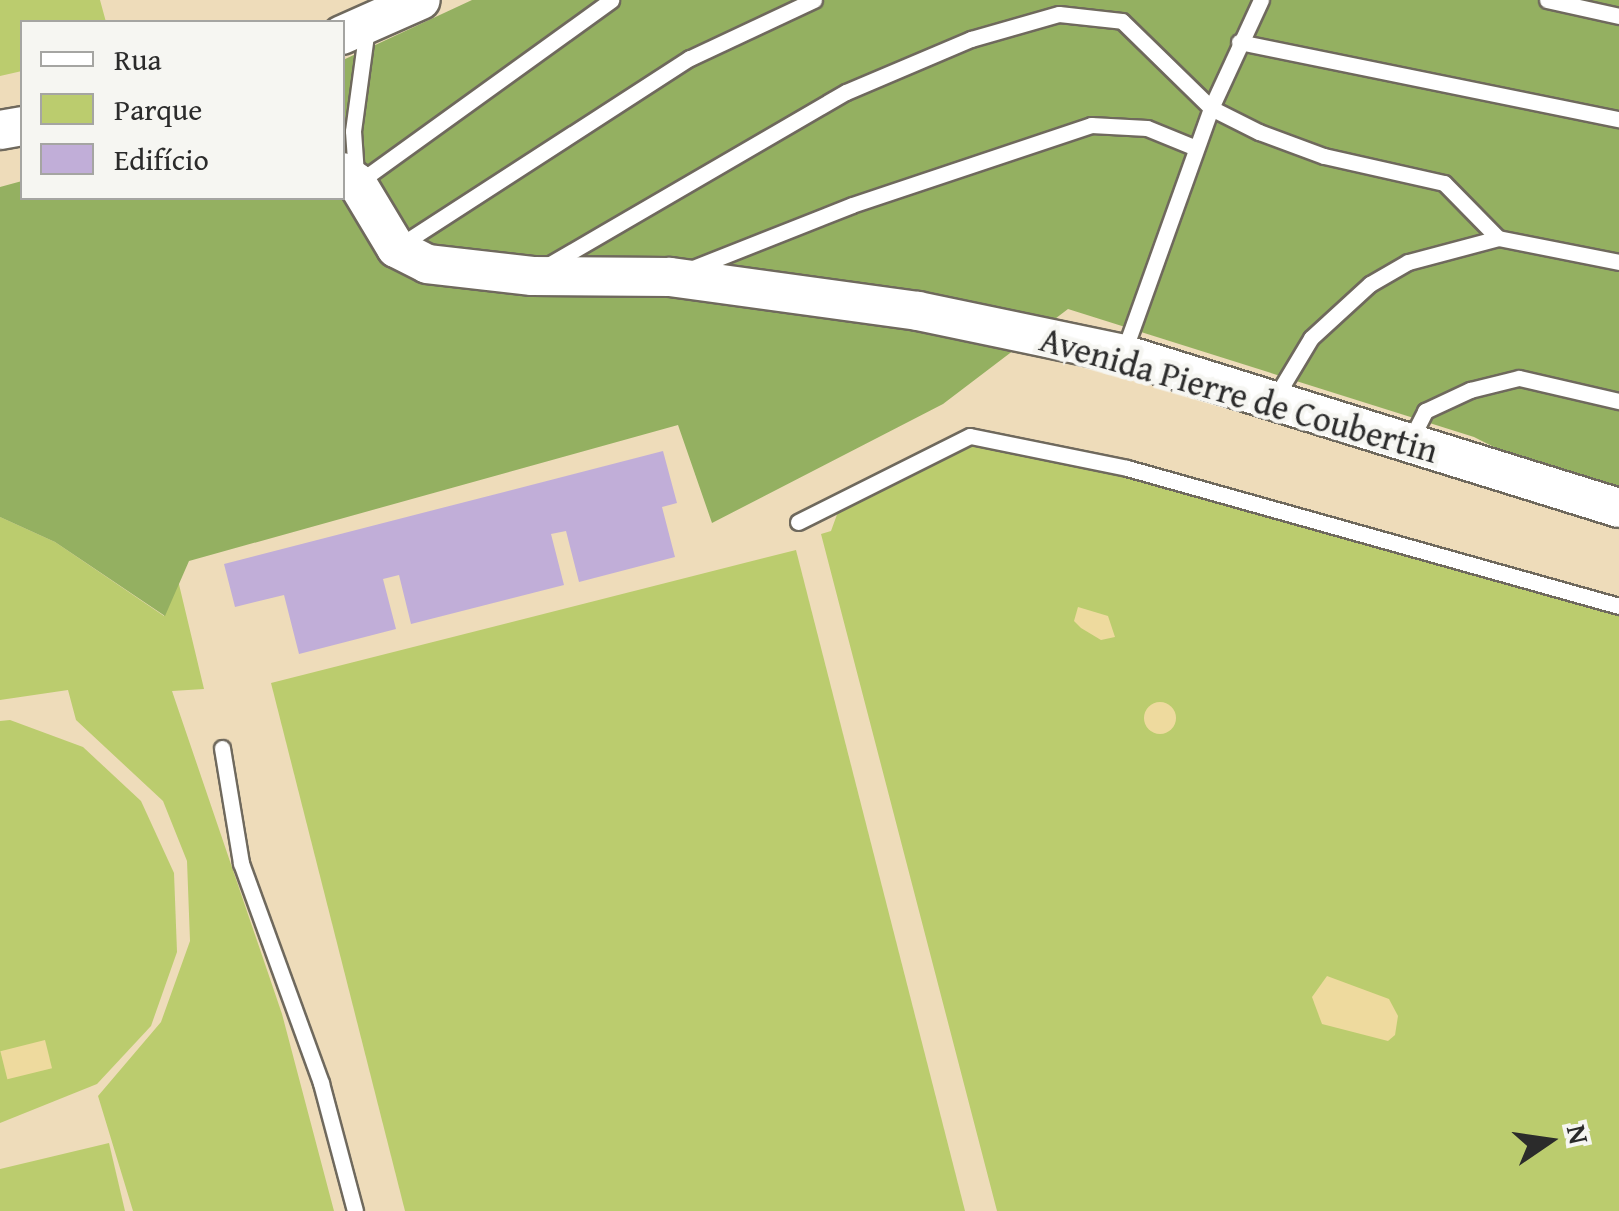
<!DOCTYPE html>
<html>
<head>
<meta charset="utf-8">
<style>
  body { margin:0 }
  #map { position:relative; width:1619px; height:1211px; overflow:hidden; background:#eedcba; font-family:"Gentium Book Plus",serif }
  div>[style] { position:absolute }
  .green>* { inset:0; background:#bbcc6e }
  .forest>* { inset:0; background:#94b061 }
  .sand>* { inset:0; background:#eeda9e; transform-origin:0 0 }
  .round { border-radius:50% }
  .building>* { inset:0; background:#c1aed8 }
  .roads { filter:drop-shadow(2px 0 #6f695d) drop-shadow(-2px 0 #6f695d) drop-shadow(0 2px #6f695d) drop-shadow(0 -2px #6f695d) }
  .service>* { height:15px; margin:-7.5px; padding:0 7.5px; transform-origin:7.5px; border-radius:7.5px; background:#fff }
  .tertiary>* { height:38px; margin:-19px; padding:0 19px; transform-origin:19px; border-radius:19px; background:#fff }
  span { translate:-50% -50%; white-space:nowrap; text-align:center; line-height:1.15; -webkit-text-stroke:9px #f6f6f2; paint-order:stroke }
  .street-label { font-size:35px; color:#2b2b2b }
  .legend { position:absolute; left:20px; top:20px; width:325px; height:180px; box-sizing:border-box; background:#f6f6f2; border:2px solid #a5a5a2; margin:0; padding:12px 18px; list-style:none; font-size:30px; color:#2b2b2b }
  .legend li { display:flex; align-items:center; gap:20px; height:50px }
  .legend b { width:50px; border:2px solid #a5a5a2 }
  .north { position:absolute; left:1499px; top:1091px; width:100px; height:100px; -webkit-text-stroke:8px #f6f6f2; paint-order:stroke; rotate:77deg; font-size:28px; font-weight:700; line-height:40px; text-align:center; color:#2b2b2b }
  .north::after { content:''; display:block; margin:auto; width:35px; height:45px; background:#2b2b2b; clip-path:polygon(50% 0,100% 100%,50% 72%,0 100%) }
</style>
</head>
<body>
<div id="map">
  <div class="green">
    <i style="clip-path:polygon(0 0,100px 0,106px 22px,22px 22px,22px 71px,0 76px)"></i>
    <i style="clip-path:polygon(970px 445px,1082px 463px,1566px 594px,1619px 616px,1619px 1211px,997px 1211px,821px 534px,831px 531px,839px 509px)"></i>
    <i style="clip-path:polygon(0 517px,55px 542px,164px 616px,177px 576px,204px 689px,172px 691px,282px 1014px,334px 1211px,133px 1211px,98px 1096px,161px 1022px,190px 941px,187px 861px,163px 801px,76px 720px,68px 690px,0 700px)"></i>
    <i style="clip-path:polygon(796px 550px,965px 1211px,405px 1211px,271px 683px)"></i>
    <i style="clip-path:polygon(10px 720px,83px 747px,141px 801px,174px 873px,177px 952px,151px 1026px,97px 1084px,0 1123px,0 721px)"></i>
    <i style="clip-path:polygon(109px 1143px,125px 1211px,0 1211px,0 1169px)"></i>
  </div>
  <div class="forest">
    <i style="clip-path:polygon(472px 0,1619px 0,1619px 510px,1474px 437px,1068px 309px,943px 404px,712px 523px,678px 425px,189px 561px,165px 616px,55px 542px,0 517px,0 187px,22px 181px,22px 198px,342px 198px,343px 60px)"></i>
  </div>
  <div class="sand">
    <i style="clip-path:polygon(1078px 607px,1108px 616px,1115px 637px,1101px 640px,1081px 628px,1074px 621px)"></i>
    <i class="round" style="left:1144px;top:702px;width:32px;height:32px"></i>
    <i style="clip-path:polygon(1327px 976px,1389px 999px,1398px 1016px,1395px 1035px,1388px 1041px,1322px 1024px,1312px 997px)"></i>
    <i style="left:45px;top:1040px;width:29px;height:46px;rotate:76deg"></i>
  </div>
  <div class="building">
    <i style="clip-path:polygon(663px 451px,677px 503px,662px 507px,675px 557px,579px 582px,566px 531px,551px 534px,564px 585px,411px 624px,399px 575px,383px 579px,396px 629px,299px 654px,284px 595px,235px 607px,224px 564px)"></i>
  </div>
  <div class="roads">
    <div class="service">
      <i style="left:1547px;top:0;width:74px;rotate:12.5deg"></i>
      <i style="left:1239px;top:42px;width:388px;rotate:11.5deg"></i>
      <i style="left:356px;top:174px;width:43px;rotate:-94deg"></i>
      <i style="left:353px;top:131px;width:104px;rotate:-82.3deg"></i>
      <i style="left:359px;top:182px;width:311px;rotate:-35.8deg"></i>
      <i style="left:399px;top:246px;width:346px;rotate:-32.9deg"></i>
      <i style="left:690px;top:58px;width:137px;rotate:-25.1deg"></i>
      <i style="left:545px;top:267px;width:348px;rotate:-30.2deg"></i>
      <i style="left:846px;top:92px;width:136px;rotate:-23deg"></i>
      <i style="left:971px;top:39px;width:91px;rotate:-15.9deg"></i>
      <i style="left:1059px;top:14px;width:63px;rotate:6.3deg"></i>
      <i style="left:1122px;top:21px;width:124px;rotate:44.3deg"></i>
      <i style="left:1211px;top:108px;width:54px;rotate:26.6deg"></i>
      <i style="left:1259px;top:132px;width:69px;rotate:20.3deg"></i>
      <i style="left:1324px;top:156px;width:123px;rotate:12.7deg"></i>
      <i style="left:1444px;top:183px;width:77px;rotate:45.5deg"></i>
      <i style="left:1498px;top:238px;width:123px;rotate:11.2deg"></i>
      <i style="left:688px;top:270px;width:176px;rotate:-21.6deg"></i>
      <i style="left:852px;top:205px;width:252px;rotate:-18.5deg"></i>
      <i style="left:1091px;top:125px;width:56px;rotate:3.1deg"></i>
      <i style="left:1147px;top:128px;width:53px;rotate:22.2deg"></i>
      <i style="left:1123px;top:354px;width:261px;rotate:-70.3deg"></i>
      <i style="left:1211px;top:108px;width:119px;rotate:-65.2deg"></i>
      <i style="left:1275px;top:398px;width:70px;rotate:-59deg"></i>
      <i style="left:1311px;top:338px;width:80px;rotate:-42.5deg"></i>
      <i style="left:1370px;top:284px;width:44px;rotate:-30.1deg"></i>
      <i style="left:1408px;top:262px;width:93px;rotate:-14.9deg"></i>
      <i style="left:1410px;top:441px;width:34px;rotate:-63deg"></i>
      <i style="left:1425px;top:411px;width:50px;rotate:-25deg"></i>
      <i style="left:1470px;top:390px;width:50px;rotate:-13.8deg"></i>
      <i style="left:1519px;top:378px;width:103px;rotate:13deg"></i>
      <i style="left:798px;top:522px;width:192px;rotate:-26.6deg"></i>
      <i style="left:970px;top:436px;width:160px;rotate:11.5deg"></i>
      <i style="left:1127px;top:468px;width:511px;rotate:15.67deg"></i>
      <i style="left:222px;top:748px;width:117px;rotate:80.6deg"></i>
      <i style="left:241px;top:863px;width:234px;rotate:70deg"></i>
      <i style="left:321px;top:1083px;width:132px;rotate:75.1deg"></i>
    </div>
    <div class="tertiary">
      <i style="left:342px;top:35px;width:86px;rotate:-23.9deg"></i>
      <i style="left:0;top:130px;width:22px;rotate:-10deg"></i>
      <i style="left:342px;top:172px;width:19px;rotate:36deg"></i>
      <i style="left:357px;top:183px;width:76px;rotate:59deg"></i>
      <i style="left:396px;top:248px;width:35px;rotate:27deg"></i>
      <i style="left:427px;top:264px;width:106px;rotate:6.5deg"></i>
      <i style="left:532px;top:276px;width:138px;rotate:0.4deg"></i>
      <i style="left:670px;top:277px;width:250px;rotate:7.8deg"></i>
      <i style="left:918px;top:311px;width:209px;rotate:11.8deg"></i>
      <i style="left:1123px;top:354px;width:519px;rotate:17.25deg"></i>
    </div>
  </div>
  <div class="street-label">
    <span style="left:1239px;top:395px;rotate:16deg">Avenida Pierre de Coubertin</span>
  </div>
  <ul class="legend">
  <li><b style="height:12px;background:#fff"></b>Rua</li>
  <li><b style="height:28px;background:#bbcc6e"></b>Parque</li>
  <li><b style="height:28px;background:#c1aed8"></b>Edifício</li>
  </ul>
  <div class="north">N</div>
</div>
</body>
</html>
